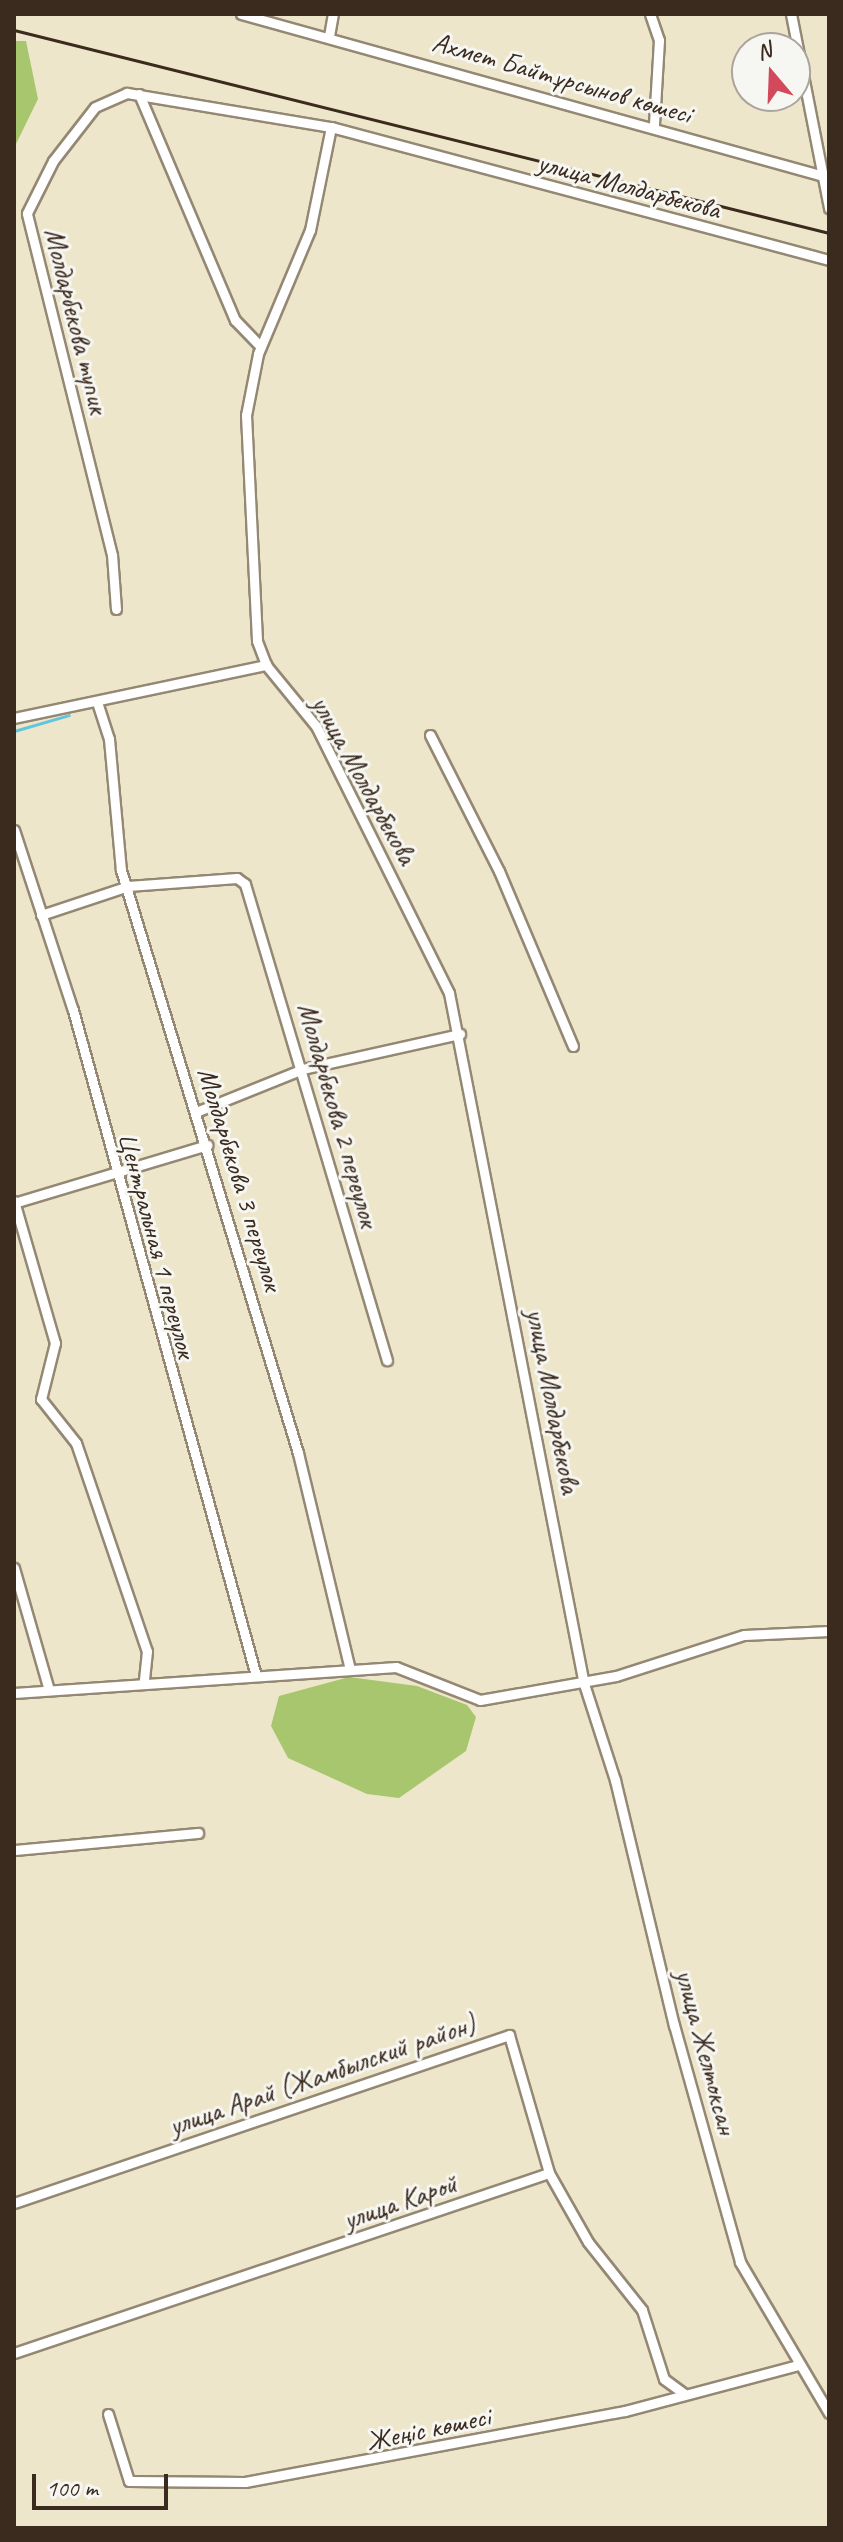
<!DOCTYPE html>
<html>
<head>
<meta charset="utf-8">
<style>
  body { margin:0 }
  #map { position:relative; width:843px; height:2542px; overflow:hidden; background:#eee6cb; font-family:Caveat,sans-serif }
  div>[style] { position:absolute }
  .green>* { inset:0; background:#a7c66e }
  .stream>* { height:3px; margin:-1.5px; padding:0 1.5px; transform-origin:1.5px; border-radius:1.5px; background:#61c5df }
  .roads { filter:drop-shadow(2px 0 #948874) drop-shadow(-2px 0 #948874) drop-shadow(0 2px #948874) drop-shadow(0 -2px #948874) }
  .minor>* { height:9px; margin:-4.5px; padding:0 4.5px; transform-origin:4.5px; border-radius:4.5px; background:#fff }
  .rail>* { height:3px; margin:-1.5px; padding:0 1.5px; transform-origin:1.5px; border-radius:1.5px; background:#3b2a1e }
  span { translate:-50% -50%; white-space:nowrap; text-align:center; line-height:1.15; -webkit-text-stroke:6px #f6f6f2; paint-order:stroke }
  .street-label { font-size:28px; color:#3b2a1e }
  .frame { position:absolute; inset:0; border:16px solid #3b2a1e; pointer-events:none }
  .north { position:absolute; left:731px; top:32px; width:80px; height:80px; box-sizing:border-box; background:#f6f6f2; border:2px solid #aba49d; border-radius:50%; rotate:341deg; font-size:22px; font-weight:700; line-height:32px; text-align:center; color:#3b2a1e }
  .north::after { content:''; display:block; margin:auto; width:28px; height:36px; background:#d1495b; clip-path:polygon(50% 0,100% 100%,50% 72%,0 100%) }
  .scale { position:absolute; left:32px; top:2474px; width:136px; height:36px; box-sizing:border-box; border:4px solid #3b2a1e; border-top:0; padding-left:10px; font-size:24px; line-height:28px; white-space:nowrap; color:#3b2a1e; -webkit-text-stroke:6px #f6f6f2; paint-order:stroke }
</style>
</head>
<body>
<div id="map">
  <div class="green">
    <i style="clip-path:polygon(14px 41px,26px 41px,38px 99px,14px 148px)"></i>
    <i style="clip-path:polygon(349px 1677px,417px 1686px,467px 1705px,476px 1717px,466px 1751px,399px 1798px,367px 1794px,288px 1758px,271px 1726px,279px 1696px)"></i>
  </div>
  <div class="stream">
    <i style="left:14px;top:731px;width:57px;rotate:-16.2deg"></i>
  </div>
  <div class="roads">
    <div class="minor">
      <i style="left:241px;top:14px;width:604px;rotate:15.55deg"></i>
      <i style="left:650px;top:14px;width:28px;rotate:71deg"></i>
      <i style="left:659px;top:40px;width:85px;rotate:93.4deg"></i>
      <i style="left:791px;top:14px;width:198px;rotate:78.9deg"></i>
      <i style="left:329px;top:36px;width:22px;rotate:-80deg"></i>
      <i style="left:139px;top:94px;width:246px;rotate:67deg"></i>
      <i style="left:235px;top:320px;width:37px;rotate:46deg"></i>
      <i style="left:829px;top:260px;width:515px;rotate:-165.05deg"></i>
      <i style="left:331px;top:127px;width:105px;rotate:101.5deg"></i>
      <i style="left:310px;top:230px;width:134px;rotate:112.8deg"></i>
      <i style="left:258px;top:354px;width:62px;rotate:101.1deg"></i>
      <i style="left:246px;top:415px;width:226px;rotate:87.2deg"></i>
      <i style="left:257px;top:641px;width:26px;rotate:69deg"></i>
      <i style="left:266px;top:665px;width:79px;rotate:50.7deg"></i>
      <i style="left:316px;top:726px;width:298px;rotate:63.5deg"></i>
      <i style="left:449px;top:993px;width:704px;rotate:78.95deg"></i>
      <i style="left:584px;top:1684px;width:101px;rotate:72.1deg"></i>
      <i style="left:615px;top:1780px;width:252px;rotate:76.5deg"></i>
      <i style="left:674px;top:2025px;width:246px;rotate:74.4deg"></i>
      <i style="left:740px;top:2262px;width:175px;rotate:59.5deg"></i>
      <i style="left:116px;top:609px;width:54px;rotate:-94.2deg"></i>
      <i style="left:112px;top:555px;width:352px;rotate:-104deg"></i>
      <i style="left:27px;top:213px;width:58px;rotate:-63.4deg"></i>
      <i style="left:53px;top:161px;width:68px;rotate:-52.1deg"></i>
      <i style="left:95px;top:107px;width:35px;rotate:-24deg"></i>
      <i style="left:127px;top:93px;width:207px;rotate:9.5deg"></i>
      <i style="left:97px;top:702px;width:39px;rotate:72deg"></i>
      <i style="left:109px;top:739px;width:132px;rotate:84.8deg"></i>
      <i style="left:121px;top:870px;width:609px;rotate:73.11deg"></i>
      <i style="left:298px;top:1453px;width:222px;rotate:76.5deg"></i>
      <i style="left:14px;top:718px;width:258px;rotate:-11.9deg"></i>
      <i style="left:430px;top:735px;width:153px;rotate:63.1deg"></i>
      <i style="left:499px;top:871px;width:190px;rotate:67.1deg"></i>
      <i style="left:14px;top:830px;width:189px;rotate:71.9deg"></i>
      <i style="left:73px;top:1010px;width:687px;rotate:74.63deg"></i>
      <i style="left:41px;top:915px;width:92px;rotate:-18.4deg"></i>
      <i style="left:128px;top:886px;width:109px;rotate:-4.2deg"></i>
      <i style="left:237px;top:878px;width:10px;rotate:37deg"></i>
      <i style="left:245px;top:884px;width:497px;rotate:73.4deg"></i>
      <i style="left:196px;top:1112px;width:115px;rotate:-21.9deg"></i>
      <i style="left:303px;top:1069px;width:161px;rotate:-12.6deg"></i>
      <i style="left:14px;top:1201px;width:148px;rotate:73.9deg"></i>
      <i style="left:55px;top:1343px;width:58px;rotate:104deg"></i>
      <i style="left:41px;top:1399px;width:56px;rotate:51.5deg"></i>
      <i style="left:76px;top:1443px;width:220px;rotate:71.2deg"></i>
      <i style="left:147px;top:1651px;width:30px;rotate:96deg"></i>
      <i style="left:14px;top:1203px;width:202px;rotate:-16.7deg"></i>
      <i style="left:14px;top:1568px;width:127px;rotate:74deg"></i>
      <i style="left:14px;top:1693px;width:383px;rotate:-3.9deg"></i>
      <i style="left:396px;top:1667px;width:90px;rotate:21.4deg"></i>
      <i style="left:480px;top:1700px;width:138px;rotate:-10deg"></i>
      <i style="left:616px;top:1676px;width:134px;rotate:-17.8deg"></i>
      <i style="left:744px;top:1635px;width:85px;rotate:-2.7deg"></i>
      <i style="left:14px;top:1850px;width:185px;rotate:-5.3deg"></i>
      <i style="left:14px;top:2203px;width:523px;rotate:-18.75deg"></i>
      <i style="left:509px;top:2035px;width:144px;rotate:73.8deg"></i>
      <i style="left:14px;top:2353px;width:564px;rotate:-18.6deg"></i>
      <i style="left:549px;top:2173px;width:79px;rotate:60.5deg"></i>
      <i style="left:588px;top:2242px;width:87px;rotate:51.5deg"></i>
      <i style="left:642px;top:2310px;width:72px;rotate:72.3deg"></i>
      <i style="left:664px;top:2379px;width:26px;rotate:36deg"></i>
      <i style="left:108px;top:2414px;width:70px;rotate:72.6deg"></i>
      <i style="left:129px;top:2481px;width:116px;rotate:0.5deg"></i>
      <i style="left:245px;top:2482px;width:387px;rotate:-10.6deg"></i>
      <i style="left:625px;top:2411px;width:179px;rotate:-14.9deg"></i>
    </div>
  </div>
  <div class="rail">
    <i style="left:14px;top:30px;width:840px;rotate:13.99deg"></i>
  </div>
  <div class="street-label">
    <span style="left:562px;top:78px;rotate:16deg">Ахмет Байтұрсынов көшесі</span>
    <span style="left:629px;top:186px;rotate:15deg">улица Молдарбекова</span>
    <span style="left:76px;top:321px;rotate:76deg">Молдарбекова тупик</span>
    <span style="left:364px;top:780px;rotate:61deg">улица Молдарбекова</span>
    <span style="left:338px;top:1115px;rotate:74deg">Молдарбекова 2 переулок</span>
    <span style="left:240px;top:1179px;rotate:73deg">Молдарбекова 3 переулок</span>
    <span style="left:157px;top:1245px;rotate:75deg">Центральная 1 переулок</span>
    <span style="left:553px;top:1401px;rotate:79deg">улица Молдарбекова</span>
    <span style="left:706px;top:2052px;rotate:75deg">улица Желтоксан</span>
    <span style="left:322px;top:2075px;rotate:-19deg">улица Арай (Жамбылский район)</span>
    <span style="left:400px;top:2202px;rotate:-19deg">улица Карой</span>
    <span style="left:428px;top:2429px;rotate:-12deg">Жеңіс көшесі</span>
  </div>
  <div class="frame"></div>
  <div class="north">N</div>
  <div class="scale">100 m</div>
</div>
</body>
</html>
